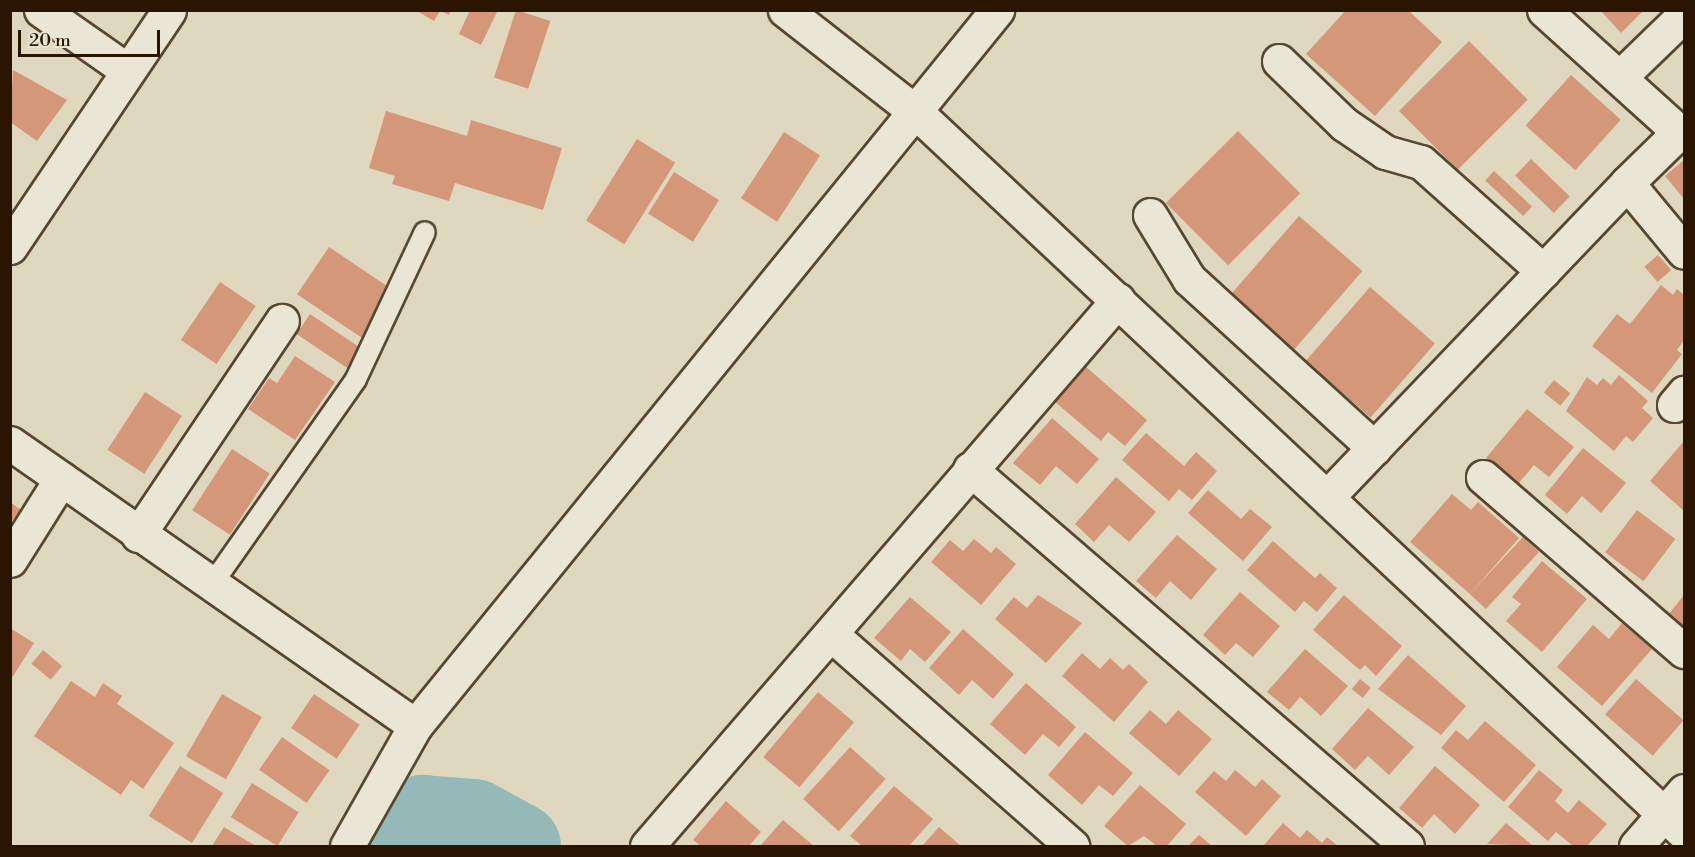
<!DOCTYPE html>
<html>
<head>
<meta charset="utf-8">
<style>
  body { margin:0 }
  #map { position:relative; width:1695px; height:857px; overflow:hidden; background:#dfd8be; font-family:"Libre Bodoni",serif }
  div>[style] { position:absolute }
  .river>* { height:86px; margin:-43px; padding:0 43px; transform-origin:43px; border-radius:43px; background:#95b8b9 }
  .building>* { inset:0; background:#d59779; transform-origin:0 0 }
  .roads { filter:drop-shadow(2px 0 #574630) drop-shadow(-2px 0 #574630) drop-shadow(0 2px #574630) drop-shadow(0 -2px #574630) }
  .lane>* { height:20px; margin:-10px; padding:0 10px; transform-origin:10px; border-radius:10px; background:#eae6d5 }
  .street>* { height:33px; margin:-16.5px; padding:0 16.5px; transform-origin:16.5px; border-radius:16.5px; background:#eae6d5 }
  span { translate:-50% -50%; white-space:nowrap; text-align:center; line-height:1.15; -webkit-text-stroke:4.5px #eae6d5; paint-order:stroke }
  .frame { position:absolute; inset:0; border:12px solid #2a1600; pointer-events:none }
  .scale { position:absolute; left:18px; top:30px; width:142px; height:27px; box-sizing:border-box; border:3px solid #2a1600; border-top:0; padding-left:8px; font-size:18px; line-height:21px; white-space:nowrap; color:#2a1600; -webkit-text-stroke:4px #eae6d5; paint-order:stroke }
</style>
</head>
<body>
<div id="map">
  <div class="river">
    <i style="left:404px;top:846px;width:34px;rotate:-56deg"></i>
    <i style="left:423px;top:818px;width:51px;rotate:4.5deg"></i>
    <i style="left:474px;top:822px;width:50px;rotate:28.6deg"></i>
  </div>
  <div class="building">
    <i style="clip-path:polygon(415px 10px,451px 10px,449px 15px,440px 11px,434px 21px)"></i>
    <i style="clip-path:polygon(470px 10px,498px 10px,481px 45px,459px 34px)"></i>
    <i style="left:516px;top:10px;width:36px;height:71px;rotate:18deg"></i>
    <i style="clip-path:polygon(1346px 10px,1408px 10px,1442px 42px,1375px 116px,1306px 54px)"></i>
    <i style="clip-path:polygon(1600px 10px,1644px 10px,1621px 33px)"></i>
    <i style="left:1469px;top:41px;width:83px;height:99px;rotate:45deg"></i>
    <i style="clip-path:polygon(13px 70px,67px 100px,37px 141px,10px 122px)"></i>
    <i style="left:1571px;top:75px;width:67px;height:68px;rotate:42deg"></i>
    <i style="clip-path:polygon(386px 111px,467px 136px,471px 120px,562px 148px,543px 210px,455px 183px,449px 201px,392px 184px,395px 176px,369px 168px)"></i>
    <i style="left:1238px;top:131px;width:88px;height:102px;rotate:45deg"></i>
    <i style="left:784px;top:132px;width:43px;height:79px;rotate:33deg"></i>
    <i style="left:637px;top:139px;width:45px;height:96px;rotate:32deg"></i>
    <i style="left:1531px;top:159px;width:54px;height:23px;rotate:44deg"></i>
    <i style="clip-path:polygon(1684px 160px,1684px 199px,1665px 176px)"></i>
    <i style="left:1494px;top:171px;width:52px;height:13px;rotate:43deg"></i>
    <i style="left:674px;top:172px;width:53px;height:49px;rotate:32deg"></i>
    <i style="left:1299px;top:216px;width:84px;height:104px;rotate:41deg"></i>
    <i style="left:329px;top:247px;width:81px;height:57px;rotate:34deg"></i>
    <i style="left:1658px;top:255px;width:20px;height:18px;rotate:49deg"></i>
    <i style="left:220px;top:282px;width:43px;height:70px;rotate:34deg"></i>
    <i style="clip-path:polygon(1661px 285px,1673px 295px,1677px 289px,1684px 295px,1684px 340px,1677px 350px,1682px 354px,1652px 393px,1592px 346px,1617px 314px,1630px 324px)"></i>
    <i style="left:1370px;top:287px;width:86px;height:98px;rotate:41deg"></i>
    <i style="left:310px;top:314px;width:61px;height:24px;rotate:34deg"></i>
    <i style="clip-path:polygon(295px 356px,335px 382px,295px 440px,248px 409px,269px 378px,277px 383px)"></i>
    <i style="clip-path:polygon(1085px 366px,1147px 420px,1125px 446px,1108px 432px,1101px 441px,1054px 401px)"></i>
    <i style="clip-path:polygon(1619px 375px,1648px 401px,1642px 408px,1653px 418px,1633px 442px,1626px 436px,1614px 451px,1566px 411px,1587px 377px,1597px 385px,1603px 378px,1611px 385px)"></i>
    <i style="left:1554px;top:380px;width:21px;height:16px;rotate:39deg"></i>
    <i style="left:145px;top:392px;width:44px;height:69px;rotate:33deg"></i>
    <i style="clip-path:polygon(1527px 409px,1574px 447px,1549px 477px,1534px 465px,1518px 484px,1486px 458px)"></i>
    <i style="clip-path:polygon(1052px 418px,1099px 459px,1077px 484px,1056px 466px,1040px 485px,1013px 463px)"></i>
    <i style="clip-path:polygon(1146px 433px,1184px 466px,1196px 452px,1217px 471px,1192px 500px,1179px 489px,1169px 501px,1122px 460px)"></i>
    <i style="clip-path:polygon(1684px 441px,1684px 511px,1650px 481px)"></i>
    <i style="clip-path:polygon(1583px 448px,1626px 483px,1601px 513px,1582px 496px,1567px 514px,1545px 495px)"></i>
    <i style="left:232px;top:449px;width:45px;height:73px;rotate:33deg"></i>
    <i style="clip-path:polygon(1116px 477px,1156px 512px,1129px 542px,1109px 525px,1094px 542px,1075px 524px)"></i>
    <i style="clip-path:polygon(1208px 490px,1241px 519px,1250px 509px,1272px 527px,1243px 561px,1188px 513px)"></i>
    <i style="clip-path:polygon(1452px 494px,1471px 510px,1478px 502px,1519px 538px,1470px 594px,1410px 542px)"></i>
    <i style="clip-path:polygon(10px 502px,21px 510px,10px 523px)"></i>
    <i style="left:1637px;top:510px;width:48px;height:53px;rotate:37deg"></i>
    <i style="clip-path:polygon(1177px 535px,1217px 569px,1191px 600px,1170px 581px,1156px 598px,1136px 581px)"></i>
    <i style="left:1523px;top:537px;width:22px;height:78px;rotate:43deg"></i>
    <i style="clip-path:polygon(974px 539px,991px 553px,996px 547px,1016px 564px,981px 605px,931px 562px,950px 540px,963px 551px)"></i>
    <i style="clip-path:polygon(1273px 541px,1315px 578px,1320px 573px,1337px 588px,1317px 612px,1304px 601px,1295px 612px,1247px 570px)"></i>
    <i style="clip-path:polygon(1542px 561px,1587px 599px,1542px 652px,1506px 621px,1521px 604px,1512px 597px)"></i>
    <i style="clip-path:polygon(1240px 592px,1280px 626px,1253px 657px,1236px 643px,1225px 655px,1203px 635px)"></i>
    <i style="clip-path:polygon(1038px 595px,1082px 623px,1046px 663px,995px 619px,1014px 597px,1027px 608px)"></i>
    <i style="clip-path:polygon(1344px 595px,1402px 646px,1376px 676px,1365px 665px,1360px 670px,1313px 630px)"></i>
    <i style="clip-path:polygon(1684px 595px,1684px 629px,1668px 615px)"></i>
    <i style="clip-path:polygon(910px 597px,951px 632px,925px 662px,910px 649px,901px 661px,874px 638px)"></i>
    <i style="clip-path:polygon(1622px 623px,1652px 649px,1602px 706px,1557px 667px,1593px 625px,1609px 639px)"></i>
    <i style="clip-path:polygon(10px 628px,34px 643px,10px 681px)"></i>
    <i style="clip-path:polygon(963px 629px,1014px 674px,993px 699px,972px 680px,959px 695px,929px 668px)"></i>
    <i style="clip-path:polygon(1305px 649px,1348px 686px,1321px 716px,1300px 697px,1289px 710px,1267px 692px)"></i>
    <i style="left:43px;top:650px;width:25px;height:18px;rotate:40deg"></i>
    <i style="clip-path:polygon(1082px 653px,1100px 669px,1110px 658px,1123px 670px,1129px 664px,1148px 682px,1114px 722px,1062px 676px)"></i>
    <i style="clip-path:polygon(1408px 655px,1466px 706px,1441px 735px,1378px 689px)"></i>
    <i style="left:1360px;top:679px;width:14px;height:13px;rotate:39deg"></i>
    <i style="left:1636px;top:679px;width:63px;height:47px;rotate:41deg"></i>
    <i style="clip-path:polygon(71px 681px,95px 697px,103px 683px,122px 696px,117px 704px,174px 743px,143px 789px,131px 780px,121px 795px,34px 736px)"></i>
    <i style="clip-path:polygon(1026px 683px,1076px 727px,1059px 747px,1043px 734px,1025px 755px,990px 724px)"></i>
    <i style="left:818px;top:692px;width:47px;height:85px;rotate:40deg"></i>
    <i style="left:222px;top:694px;width:46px;height:72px;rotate:30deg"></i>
    <i style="left:314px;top:694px;width:55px;height:41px;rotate:34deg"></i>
    <i style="clip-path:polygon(1368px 708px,1414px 747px,1389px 775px,1368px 756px,1355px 770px,1332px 749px)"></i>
    <i style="clip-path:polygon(1150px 710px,1166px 724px,1178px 710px,1212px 739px,1179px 776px,1129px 733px)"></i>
    <i style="clip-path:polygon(1485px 721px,1536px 765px,1504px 802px,1441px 748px,1456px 730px,1468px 740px)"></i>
    <i style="clip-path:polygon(1085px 732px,1133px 773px,1113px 796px,1099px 785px,1082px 805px,1048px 775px)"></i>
    <i style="left:282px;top:737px;width:58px;height:40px;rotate:35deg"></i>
    <i style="left:850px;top:747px;width:48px;height:70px;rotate:42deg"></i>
    <i style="left:180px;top:766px;width:51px;height:59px;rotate:32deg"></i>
    <i style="clip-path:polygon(1435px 766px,1480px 805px,1455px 834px,1434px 814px,1422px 828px,1399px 808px)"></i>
    <i style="clip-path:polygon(1235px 770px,1255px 787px,1262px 779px,1281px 796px,1246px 836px,1195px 792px,1214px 771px,1226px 781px)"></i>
    <i style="clip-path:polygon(1539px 770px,1563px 790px,1555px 801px,1568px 813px,1579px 800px,1607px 824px,1587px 846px,1573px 846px,1556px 832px,1548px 841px,1508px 807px)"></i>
    <i style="left:252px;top:783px;width:55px;height:40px;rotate:32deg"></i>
    <i style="clip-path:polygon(1140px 785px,1186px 824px,1167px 846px,1157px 846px,1144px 836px,1128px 846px,1104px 826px)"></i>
    <i style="clip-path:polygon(894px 786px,933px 819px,909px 846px,862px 846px,850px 836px)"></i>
    <i style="clip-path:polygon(726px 801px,761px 832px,749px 846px,701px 846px,693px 840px)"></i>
    <i style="clip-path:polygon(783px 820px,814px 846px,760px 846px)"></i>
    <i style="clip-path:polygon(1283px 823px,1300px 838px,1307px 830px,1322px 843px,1327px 837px,1338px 846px,1263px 846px)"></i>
    <i style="clip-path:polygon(1506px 823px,1533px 846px,1487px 844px)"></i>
    <i style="clip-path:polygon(224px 827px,256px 846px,212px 846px)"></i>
    <i style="clip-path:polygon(939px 827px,961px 846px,922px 846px)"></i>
    <i style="clip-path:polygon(1199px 835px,1212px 846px,1188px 846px)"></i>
  </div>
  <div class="roads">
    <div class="lane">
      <i style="left:210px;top:587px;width:254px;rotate:-54.9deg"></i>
      <i style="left:356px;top:379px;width:162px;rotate:-64.9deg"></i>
    </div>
    <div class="street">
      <i style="left:41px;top:10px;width:106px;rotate:35deg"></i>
      <i style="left:785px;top:10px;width:167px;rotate:38deg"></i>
      <i style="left:917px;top:113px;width:1052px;rotate:43.19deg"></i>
      <i style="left:1544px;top:10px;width:182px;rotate:42.1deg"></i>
      <i style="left:1679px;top:132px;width:73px;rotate:135.6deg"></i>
      <i style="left:1627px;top:183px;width:89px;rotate:50.4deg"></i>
      <i style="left:1279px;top:61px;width:91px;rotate:44.1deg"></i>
      <i style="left:1344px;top:124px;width:50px;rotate:34.3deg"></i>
      <i style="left:1385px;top:152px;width:37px;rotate:16deg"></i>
      <i style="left:1421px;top:162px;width:164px;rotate:41.8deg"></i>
      <i style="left:1621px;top:76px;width:88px;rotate:-44.1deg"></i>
      <i style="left:1150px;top:215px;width:75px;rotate:58.6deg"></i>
      <i style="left:1189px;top:279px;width:251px;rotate:42.4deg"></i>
      <i style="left:10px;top:247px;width:285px;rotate:-56.1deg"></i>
      <i style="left:1674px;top:405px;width:16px;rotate:-50deg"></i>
      <i style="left:10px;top:443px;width:494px;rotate:34.9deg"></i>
      <i style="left:415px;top:726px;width:138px;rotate:119.5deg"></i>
      <i style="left:970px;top:469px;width:577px;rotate:40.78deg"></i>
      <i style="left:1483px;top:477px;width:266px;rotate:40.9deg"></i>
      <i style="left:1329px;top:495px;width:431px;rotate:-46.3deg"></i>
      <i style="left:138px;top:535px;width:258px;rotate:-56.1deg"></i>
      <i style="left:10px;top:560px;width:96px;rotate:-57.8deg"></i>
      <i style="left:832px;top:635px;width:320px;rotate:41.3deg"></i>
      <i style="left:415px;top:726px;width:923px;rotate:-50.89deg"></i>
      <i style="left:647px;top:846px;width:721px;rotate:-49.22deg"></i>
      <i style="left:1636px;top:846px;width:73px;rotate:-48.9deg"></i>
    </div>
  </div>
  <div class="frame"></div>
  <div class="scale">20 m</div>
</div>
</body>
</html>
